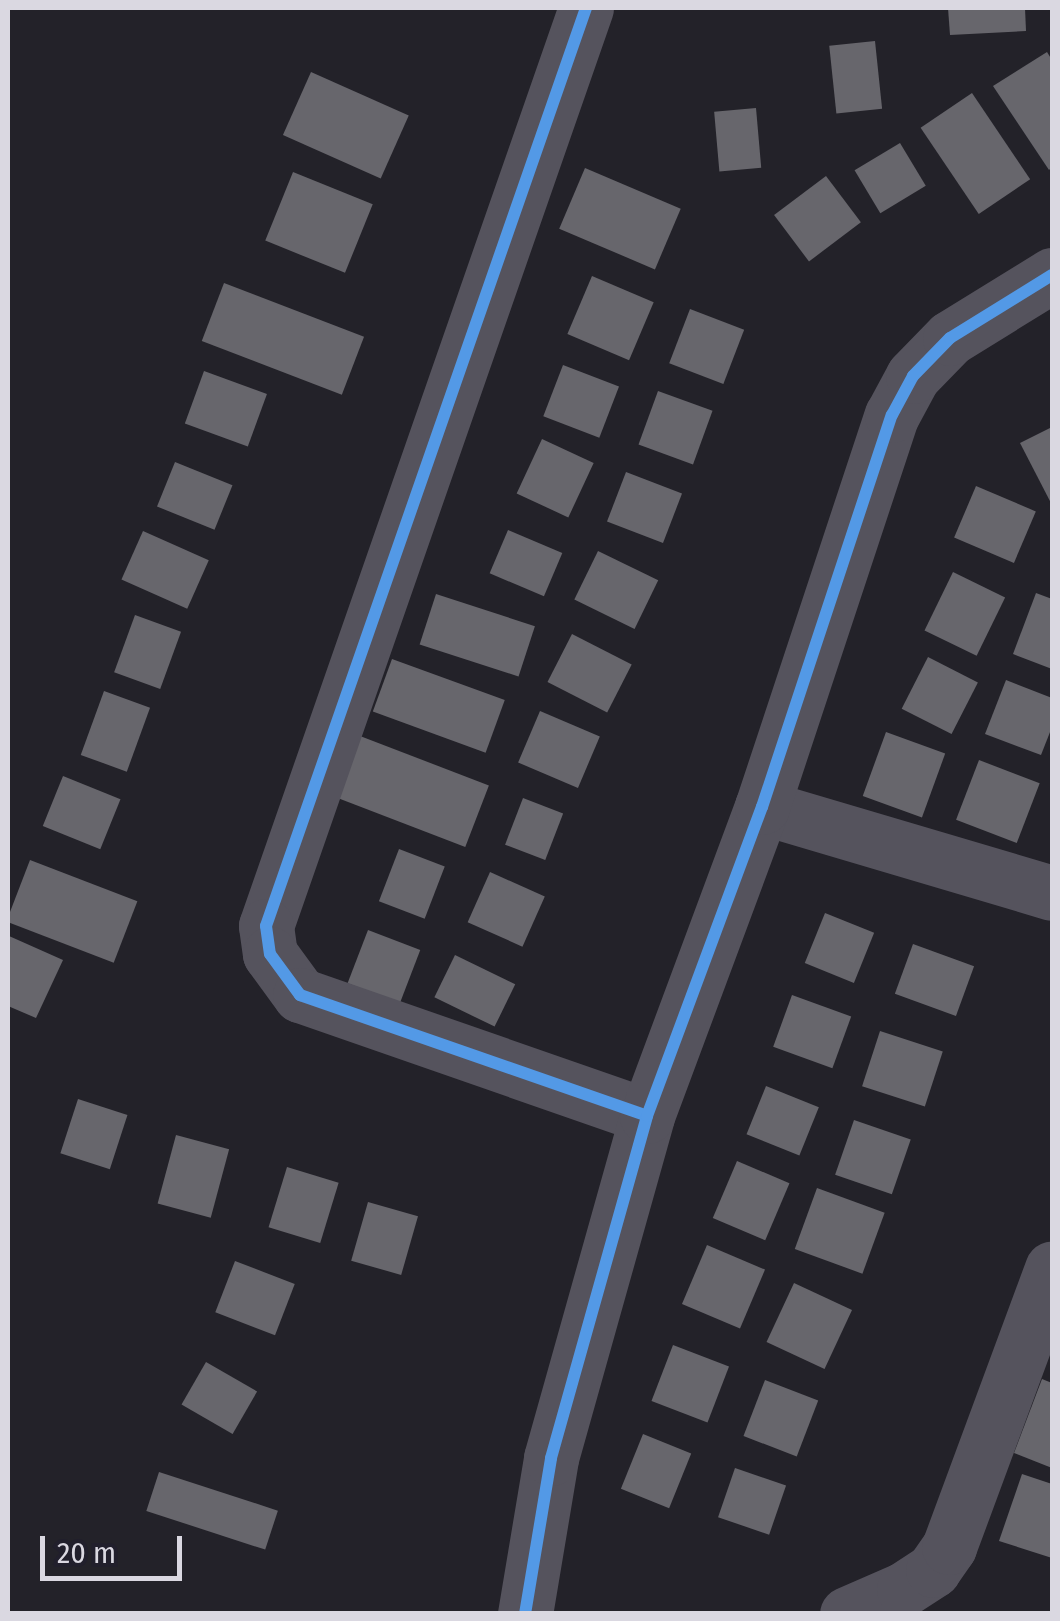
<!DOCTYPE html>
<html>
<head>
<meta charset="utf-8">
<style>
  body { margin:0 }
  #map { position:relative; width:1060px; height:1621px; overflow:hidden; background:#232229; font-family:"Fira Sans Condensed",sans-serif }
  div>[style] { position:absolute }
  .building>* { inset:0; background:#67666c; transform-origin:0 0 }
  .minor>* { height:55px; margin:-27.5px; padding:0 27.5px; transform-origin:27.5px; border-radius:27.5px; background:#55535d }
  .cycleway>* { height:12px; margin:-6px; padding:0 6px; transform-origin:6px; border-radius:6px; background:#5399e6 }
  span { translate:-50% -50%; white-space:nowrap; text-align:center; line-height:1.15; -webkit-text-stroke:10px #211f2c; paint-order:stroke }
  .frame { position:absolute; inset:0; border:10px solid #dad8e1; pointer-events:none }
  .scale { position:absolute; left:40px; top:1536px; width:142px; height:45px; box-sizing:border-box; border:5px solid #dad8e1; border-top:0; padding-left:12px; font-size:30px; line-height:35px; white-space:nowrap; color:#dad8e1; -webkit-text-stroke:8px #211f2c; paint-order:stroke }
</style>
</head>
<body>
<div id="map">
  <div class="building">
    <i style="clip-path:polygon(948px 8px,1025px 8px,1026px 31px,950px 35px)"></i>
    <i style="left:875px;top:41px;width:68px;height:46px;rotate:84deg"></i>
    <i style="clip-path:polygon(1047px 52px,1052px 60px,1052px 167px,1049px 170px,993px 86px)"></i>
    <i style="left:311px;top:72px;width:107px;height:69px;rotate:24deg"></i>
    <i style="left:972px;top:93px;width:104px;height:62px;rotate:56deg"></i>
    <i style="left:756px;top:108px;width:60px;height:42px;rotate:85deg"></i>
    <i style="left:900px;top:143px;width:50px;height:53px;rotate:59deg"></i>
    <i style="left:585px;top:168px;width:104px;height:66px;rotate:23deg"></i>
    <i style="left:293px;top:172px;width:86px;height:74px;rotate:22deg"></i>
    <i style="left:826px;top:176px;width:58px;height:65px;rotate:53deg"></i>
    <i style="left:592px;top:276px;width:67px;height:63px;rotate:23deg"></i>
    <i style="left:224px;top:283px;width:150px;height:62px;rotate:21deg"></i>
    <i style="left:690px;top:309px;width:58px;height:58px;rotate:21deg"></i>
    <i style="left:563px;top:365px;width:60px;height:55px;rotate:21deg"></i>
    <i style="left:204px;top:371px;width:67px;height:56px;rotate:20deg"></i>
    <i style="left:658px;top:391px;width:58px;height:57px;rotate:20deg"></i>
    <i style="clip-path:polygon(1052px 427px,1052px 505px,1020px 443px)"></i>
    <i style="left:542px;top:439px;width:57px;height:60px;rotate:25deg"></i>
    <i style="left:175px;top:462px;width:62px;height:48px;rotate:22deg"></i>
    <i style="left:626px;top:472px;width:60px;height:53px;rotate:21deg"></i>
    <i style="left:976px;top:486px;width:65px;height:56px;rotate:23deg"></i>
    <i style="left:508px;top:530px;width:59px;height:47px;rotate:23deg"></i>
    <i style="left:143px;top:531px;width:72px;height:53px;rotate:24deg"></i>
    <i style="left:598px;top:551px;width:67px;height:54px;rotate:26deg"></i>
    <i style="left:953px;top:572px;width:58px;height:65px;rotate:26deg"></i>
    <i style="clip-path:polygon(1036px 593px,1052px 599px,1052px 669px,1013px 654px)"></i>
    <i style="left:436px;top:594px;width:104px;height:53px;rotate:18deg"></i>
    <i style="left:135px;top:615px;width:49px;height:61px;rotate:20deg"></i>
    <i style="left:572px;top:634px;width:67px;height:54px;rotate:27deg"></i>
    <i style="left:928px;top:657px;width:56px;height:58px;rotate:27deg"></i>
    <i style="left:392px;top:659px;width:120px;height:56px;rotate:20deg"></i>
    <i style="clip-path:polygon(1006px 680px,1052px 698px,1052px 727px,1041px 755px,985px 734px)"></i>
    <i style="left:104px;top:691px;width:49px;height:68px;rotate:20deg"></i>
    <i style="left:540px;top:711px;width:65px;height:56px;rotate:23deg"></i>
    <i style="left:347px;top:731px;width:152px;height:66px;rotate:21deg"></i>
    <i style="left:886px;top:732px;width:63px;height:68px;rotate:20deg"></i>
    <i style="left:979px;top:760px;width:65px;height:64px;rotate:21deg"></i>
    <i style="left:63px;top:776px;width:62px;height:54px;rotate:22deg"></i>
    <i style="left:523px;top:798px;width:43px;height:50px;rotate:21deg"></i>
    <i style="left:399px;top:849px;width:49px;height:56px;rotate:21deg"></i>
    <i style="left:30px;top:860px;width:115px;height:66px;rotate:21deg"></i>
    <i style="left:490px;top:872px;width:60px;height:55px;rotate:24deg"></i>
    <i style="left:825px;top:913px;width:53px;height:54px;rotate:22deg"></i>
    <i style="left:368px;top:930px;width:56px;height:57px;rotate:21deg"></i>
    <i style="clip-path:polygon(9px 936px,63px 960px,36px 1018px,8px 1006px)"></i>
    <i style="left:913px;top:944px;width:65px;height:53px;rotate:20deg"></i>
    <i style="left:455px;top:955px;width:67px;height:47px;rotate:26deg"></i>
    <i style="left:792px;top:995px;width:63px;height:55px;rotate:20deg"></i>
    <i style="left:880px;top:1031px;width:66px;height:58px;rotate:18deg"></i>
    <i style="left:766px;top:1086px;width:57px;height:52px;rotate:22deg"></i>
    <i style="left:78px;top:1099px;width:52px;height:57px;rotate:18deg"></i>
    <i style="left:854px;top:1120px;width:60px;height:58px;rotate:19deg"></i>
    <i style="left:176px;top:1135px;width:55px;height:71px;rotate:15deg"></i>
    <i style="left:737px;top:1161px;width:57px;height:62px;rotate:23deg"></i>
    <i style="left:287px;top:1167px;width:54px;height:63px;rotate:17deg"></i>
    <i style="left:817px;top:1188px;width:72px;height:65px;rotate:20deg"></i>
    <i style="left:368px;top:1202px;width:52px;height:61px;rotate:16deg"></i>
    <i style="left:707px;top:1245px;width:63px;height:64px;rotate:23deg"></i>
    <i style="left:235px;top:1261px;width:64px;height:55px;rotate:21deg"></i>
    <i style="left:794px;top:1283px;width:64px;height:65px;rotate:25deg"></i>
    <i style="left:673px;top:1345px;width:60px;height:60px;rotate:21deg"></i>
    <i style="left:206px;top:1362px;width:59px;height:49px;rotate:30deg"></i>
    <i style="clip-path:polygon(1042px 1379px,1052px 1383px,1052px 1468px,1014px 1453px)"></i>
    <i style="left:765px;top:1380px;width:57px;height:60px;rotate:21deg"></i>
    <i style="left:643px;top:1434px;width:52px;height:59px;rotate:22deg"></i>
    <i style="left:735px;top:1468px;width:54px;height:52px;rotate:19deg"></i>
    <i style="left:159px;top:1472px;width:125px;height:41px;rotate:18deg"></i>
    <i style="clip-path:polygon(1022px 1474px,1052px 1484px,1052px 1558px,999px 1541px)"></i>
  </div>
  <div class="minor">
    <i style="left:586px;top:8px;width:972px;rotate:109.22deg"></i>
    <i style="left:266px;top:926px;width:28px;rotate:82deg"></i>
    <i style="left:270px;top:954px;width:51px;rotate:53.8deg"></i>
    <i style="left:300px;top:995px;width:367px;rotate:19.2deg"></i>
    <i style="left:762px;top:807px;width:302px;rotate:16.5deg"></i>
    <i style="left:525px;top:1614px;width:158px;rotate:-80.5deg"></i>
    <i style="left:551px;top:1458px;width:355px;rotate:-74.3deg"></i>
    <i style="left:647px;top:1116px;width:330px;rotate:-69.6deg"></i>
    <i style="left:762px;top:807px;width:413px;rotate:-71.7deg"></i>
    <i style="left:892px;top:415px;width:44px;rotate:-61.7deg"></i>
    <i style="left:913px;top:376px;width:53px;rotate:-45.8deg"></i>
    <i style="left:950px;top:338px;width:120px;rotate:-31.7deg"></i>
    <i style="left:847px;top:1614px;width:62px;rotate:-23.7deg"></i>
    <i style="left:904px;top:1589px;width:35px;rotate:-33deg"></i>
    <i style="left:933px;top:1570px;width:28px;rotate:-55deg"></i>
    <i style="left:949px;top:1547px;width:297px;rotate:-69.7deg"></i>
  </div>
  <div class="cycleway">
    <i style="left:586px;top:8px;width:972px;rotate:109.22deg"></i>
    <i style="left:266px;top:926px;width:28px;rotate:82deg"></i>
    <i style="left:270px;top:954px;width:51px;rotate:53.8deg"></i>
    <i style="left:300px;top:995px;width:367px;rotate:19.2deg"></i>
    <i style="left:525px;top:1614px;width:158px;rotate:-80.5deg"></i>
    <i style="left:551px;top:1458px;width:355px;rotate:-74.3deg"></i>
    <i style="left:647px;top:1116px;width:330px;rotate:-69.6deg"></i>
    <i style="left:762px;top:807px;width:413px;rotate:-71.7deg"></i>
    <i style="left:892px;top:415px;width:44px;rotate:-61.7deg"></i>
    <i style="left:913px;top:376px;width:53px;rotate:-45.8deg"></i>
    <i style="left:950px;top:338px;width:120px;rotate:-31.7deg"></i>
  </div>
  <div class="frame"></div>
  <div class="scale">20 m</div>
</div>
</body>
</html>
